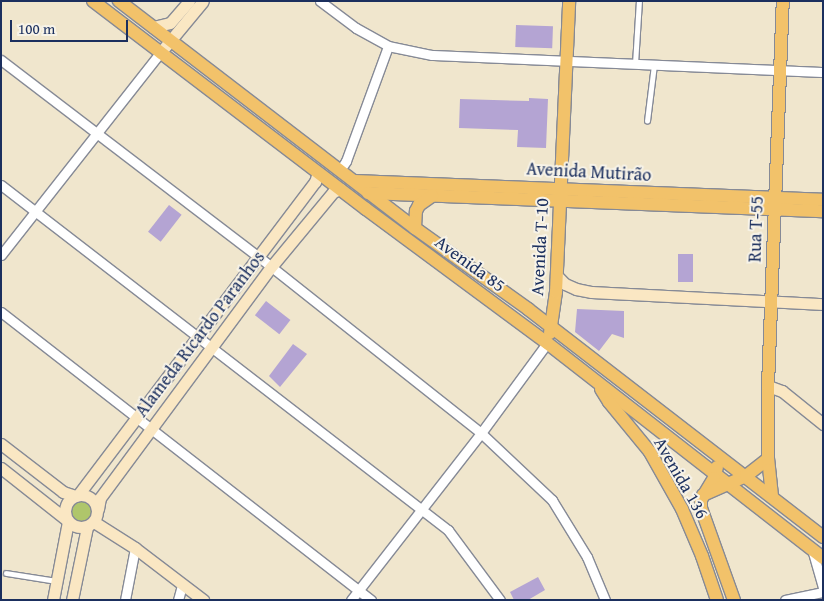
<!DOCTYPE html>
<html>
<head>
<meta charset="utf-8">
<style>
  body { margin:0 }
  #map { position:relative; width:824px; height:601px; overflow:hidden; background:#f0e6cd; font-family:"Gentium Book Plus",serif }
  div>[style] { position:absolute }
  .green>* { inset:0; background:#afc66b }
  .round { border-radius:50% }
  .building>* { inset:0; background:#b4a4d3; transform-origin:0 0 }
  .roads { filter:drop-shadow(1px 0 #868a96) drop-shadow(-1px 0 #868a96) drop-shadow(0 1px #868a96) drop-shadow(0 -1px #868a96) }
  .lane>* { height:4.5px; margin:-2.25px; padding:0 2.25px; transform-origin:2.25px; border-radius:2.25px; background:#fff }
  .street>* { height:9px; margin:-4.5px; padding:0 4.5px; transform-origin:4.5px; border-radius:4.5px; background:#fff }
  .secondary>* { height:11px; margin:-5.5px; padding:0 5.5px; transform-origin:5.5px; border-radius:5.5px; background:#fae7c3 }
  .secondary>.ring { margin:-5.5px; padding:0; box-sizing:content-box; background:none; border:11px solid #fae7c3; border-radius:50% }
  .primary>* { height:12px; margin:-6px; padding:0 6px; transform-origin:6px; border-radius:6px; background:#f2c26a }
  span { translate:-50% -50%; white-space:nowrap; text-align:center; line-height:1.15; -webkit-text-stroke:4px #f7f3e8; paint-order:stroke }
  .street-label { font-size:18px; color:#1b2f5e }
  .frame { position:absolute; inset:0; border:2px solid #1b2f5e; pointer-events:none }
  .scale { position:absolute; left:10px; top:20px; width:118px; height:22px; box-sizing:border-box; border:2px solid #1b2f5e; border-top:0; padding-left:6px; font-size:15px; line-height:18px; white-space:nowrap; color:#1b2f5e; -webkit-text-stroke:4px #f7f3e8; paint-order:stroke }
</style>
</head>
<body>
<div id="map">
  <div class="green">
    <i class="round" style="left:71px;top:500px;width:22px;height:22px"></i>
  </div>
  <div class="building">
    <i style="left:516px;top:25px;width:37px;height:22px;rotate:2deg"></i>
    <i style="clip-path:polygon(529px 98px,548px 99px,546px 148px,517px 147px,518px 130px,459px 128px,460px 99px,529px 101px)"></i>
    <i style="left:169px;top:205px;width:16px;height:34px;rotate:38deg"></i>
    <i style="left:678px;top:254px;width:15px;height:28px"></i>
    <i style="left:266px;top:301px;width:31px;height:18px;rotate:38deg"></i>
    <i style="clip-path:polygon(577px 309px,624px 311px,624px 338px,612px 334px,599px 351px,575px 332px)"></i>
    <i style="clip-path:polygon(293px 344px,307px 354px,280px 387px,269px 376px)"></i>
    <i style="clip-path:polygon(538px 577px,545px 590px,528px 600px,514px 600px,510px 592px)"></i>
  </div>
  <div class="roads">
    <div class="lane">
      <i style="left:635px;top:64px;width:63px;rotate:-86.4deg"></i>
      <i style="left:647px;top:121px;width:56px;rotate:-82.9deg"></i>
      <i style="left:6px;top:573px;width:52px;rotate:8.9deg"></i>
    </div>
    <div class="street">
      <i style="left:320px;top:1px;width:45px;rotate:36.9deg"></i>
      <i style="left:356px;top:28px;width:37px;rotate:29deg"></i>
      <i style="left:388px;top:46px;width:45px;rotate:11.6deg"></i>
      <i style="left:432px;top:55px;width:391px;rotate:2.5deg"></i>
      <i style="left:1px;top:60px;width:325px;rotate:37.4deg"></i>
      <i style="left:259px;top:257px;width:283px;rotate:38.4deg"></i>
      <i style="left:481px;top:433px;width:98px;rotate:43.3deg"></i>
      <i style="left:552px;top:500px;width:67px;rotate:58.4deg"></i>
      <i style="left:587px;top:557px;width:47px;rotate:67.3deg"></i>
      <i style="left:340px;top:170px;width:11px;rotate:-56deg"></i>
      <i style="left:346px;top:161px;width:122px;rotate:-69.9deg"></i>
      <i style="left:1px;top:185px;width:565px;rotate:37.66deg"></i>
      <i style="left:448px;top:530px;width:87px;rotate:53.4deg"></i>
      <i style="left:1px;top:255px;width:257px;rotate:-51.8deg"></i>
      <i style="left:1px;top:312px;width:469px;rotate:37.9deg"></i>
      <i style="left:812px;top:549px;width:40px;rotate:74deg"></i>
      <i style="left:125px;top:600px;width:53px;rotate:-79.1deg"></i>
      <i style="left:178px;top:600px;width:16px;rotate:-75deg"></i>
      <i style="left:351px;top:600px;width:212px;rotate:-52.1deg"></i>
      <i style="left:481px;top:433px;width:112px;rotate:-53.7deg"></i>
      <i style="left:785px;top:600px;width:39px;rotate:-12deg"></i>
    </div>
    <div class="secondary">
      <i style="left:153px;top:27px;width:17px;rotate:-13deg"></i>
      <i style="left:170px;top:23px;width:29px;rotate:-49deg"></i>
      <i style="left:160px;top:53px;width:67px;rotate:-50.4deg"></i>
      <i style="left:557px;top:276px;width:11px;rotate:45deg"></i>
      <i style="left:565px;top:284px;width:12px;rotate:24deg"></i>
      <i style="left:576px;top:289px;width:16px;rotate:11deg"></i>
      <i style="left:592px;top:292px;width:231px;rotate:3deg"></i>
      <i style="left:768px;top:386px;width:15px;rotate:20deg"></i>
      <i style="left:782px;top:391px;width:53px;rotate:38.8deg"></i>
      <i style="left:1px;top:444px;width:78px;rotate:37.7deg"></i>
      <i style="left:63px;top:492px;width:13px;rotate:18deg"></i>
      <i style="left:1px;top:468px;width:85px;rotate:38.3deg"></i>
      <i class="ring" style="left:65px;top:495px;width:21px;height:21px"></i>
      <i style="left:78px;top:495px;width:393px;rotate:-52.9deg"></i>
      <i style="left:315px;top:182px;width:10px;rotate:-73deg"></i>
      <i style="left:98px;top:509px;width:11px;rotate:-80deg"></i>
      <i style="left:100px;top:498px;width:287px;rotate:-53.5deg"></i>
      <i style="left:271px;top:267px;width:97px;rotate:-50.4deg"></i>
      <i style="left:333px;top:192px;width:8px;rotate:-23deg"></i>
      <i style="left:94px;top:522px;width:49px;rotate:32.4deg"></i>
      <i style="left:135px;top:548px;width:86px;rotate:37.4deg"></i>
      <i style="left:53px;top:600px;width:80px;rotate:-79.2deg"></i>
      <i style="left:72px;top:600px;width:75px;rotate:-78.4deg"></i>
    </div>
    <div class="primary">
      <i style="left:93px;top:1px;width:343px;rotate:37.3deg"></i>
      <i style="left:366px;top:209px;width:225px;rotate:36.5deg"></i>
      <i style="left:547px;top:343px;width:350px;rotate:37.9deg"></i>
      <i style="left:119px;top:1px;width:373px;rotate:37.5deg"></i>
      <i style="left:415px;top:228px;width:139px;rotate:35.6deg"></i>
      <i style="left:528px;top:309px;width:373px;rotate:37.7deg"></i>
      <i style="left:355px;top:181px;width:468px;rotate:2.3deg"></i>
      <i style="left:368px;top:193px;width:455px;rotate:2.3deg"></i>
      <i style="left:415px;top:228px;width:17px;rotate:-87deg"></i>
      <i style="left:416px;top:211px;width:7px;rotate:-63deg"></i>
      <i style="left:419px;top:205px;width:16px;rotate:-35deg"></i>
      <i style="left:550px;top:333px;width:41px;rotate:-81.7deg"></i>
      <i style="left:556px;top:292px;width:291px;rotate:-87.4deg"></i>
      <i style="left:601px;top:389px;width:15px;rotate:58deg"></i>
      <i style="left:609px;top:402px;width:65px;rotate:50.6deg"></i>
      <i style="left:650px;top:452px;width:65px;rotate:60.7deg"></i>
      <i style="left:682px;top:509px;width:51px;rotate:66.9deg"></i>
      <i style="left:702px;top:556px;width:46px;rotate:71.2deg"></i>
      <i style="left:717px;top:467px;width:11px;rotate:105deg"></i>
      <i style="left:714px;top:478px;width:26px;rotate:121deg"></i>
      <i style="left:701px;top:500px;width:8px;rotate:90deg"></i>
      <i style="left:701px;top:508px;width:98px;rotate:70.3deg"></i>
      <i style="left:703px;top:495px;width:47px;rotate:-23.8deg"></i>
      <i style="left:746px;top:476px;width:28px;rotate:-38deg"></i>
      <i style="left:772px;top:496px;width:37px;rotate:-96deg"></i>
      <i style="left:768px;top:459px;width:73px;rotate:-90deg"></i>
      <i style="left:768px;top:386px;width:385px;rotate:-87.8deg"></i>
    </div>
  </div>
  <div class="street-label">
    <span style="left:589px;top:172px;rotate:3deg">Avenida Mutirão</span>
    <span style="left:756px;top:229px;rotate:-88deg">Rua T-55</span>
    <span style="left:540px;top:247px;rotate:-87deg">Avenida T-10</span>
    <span style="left:470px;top:264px;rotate:36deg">Avenida 85</span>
    <span style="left:200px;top:334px;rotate:-53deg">Alameda Ricardo Paranhos</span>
    <span style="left:681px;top:478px;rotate:60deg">Avenida 136</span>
  </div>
  <div class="frame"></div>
  <div class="scale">100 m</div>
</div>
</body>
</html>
